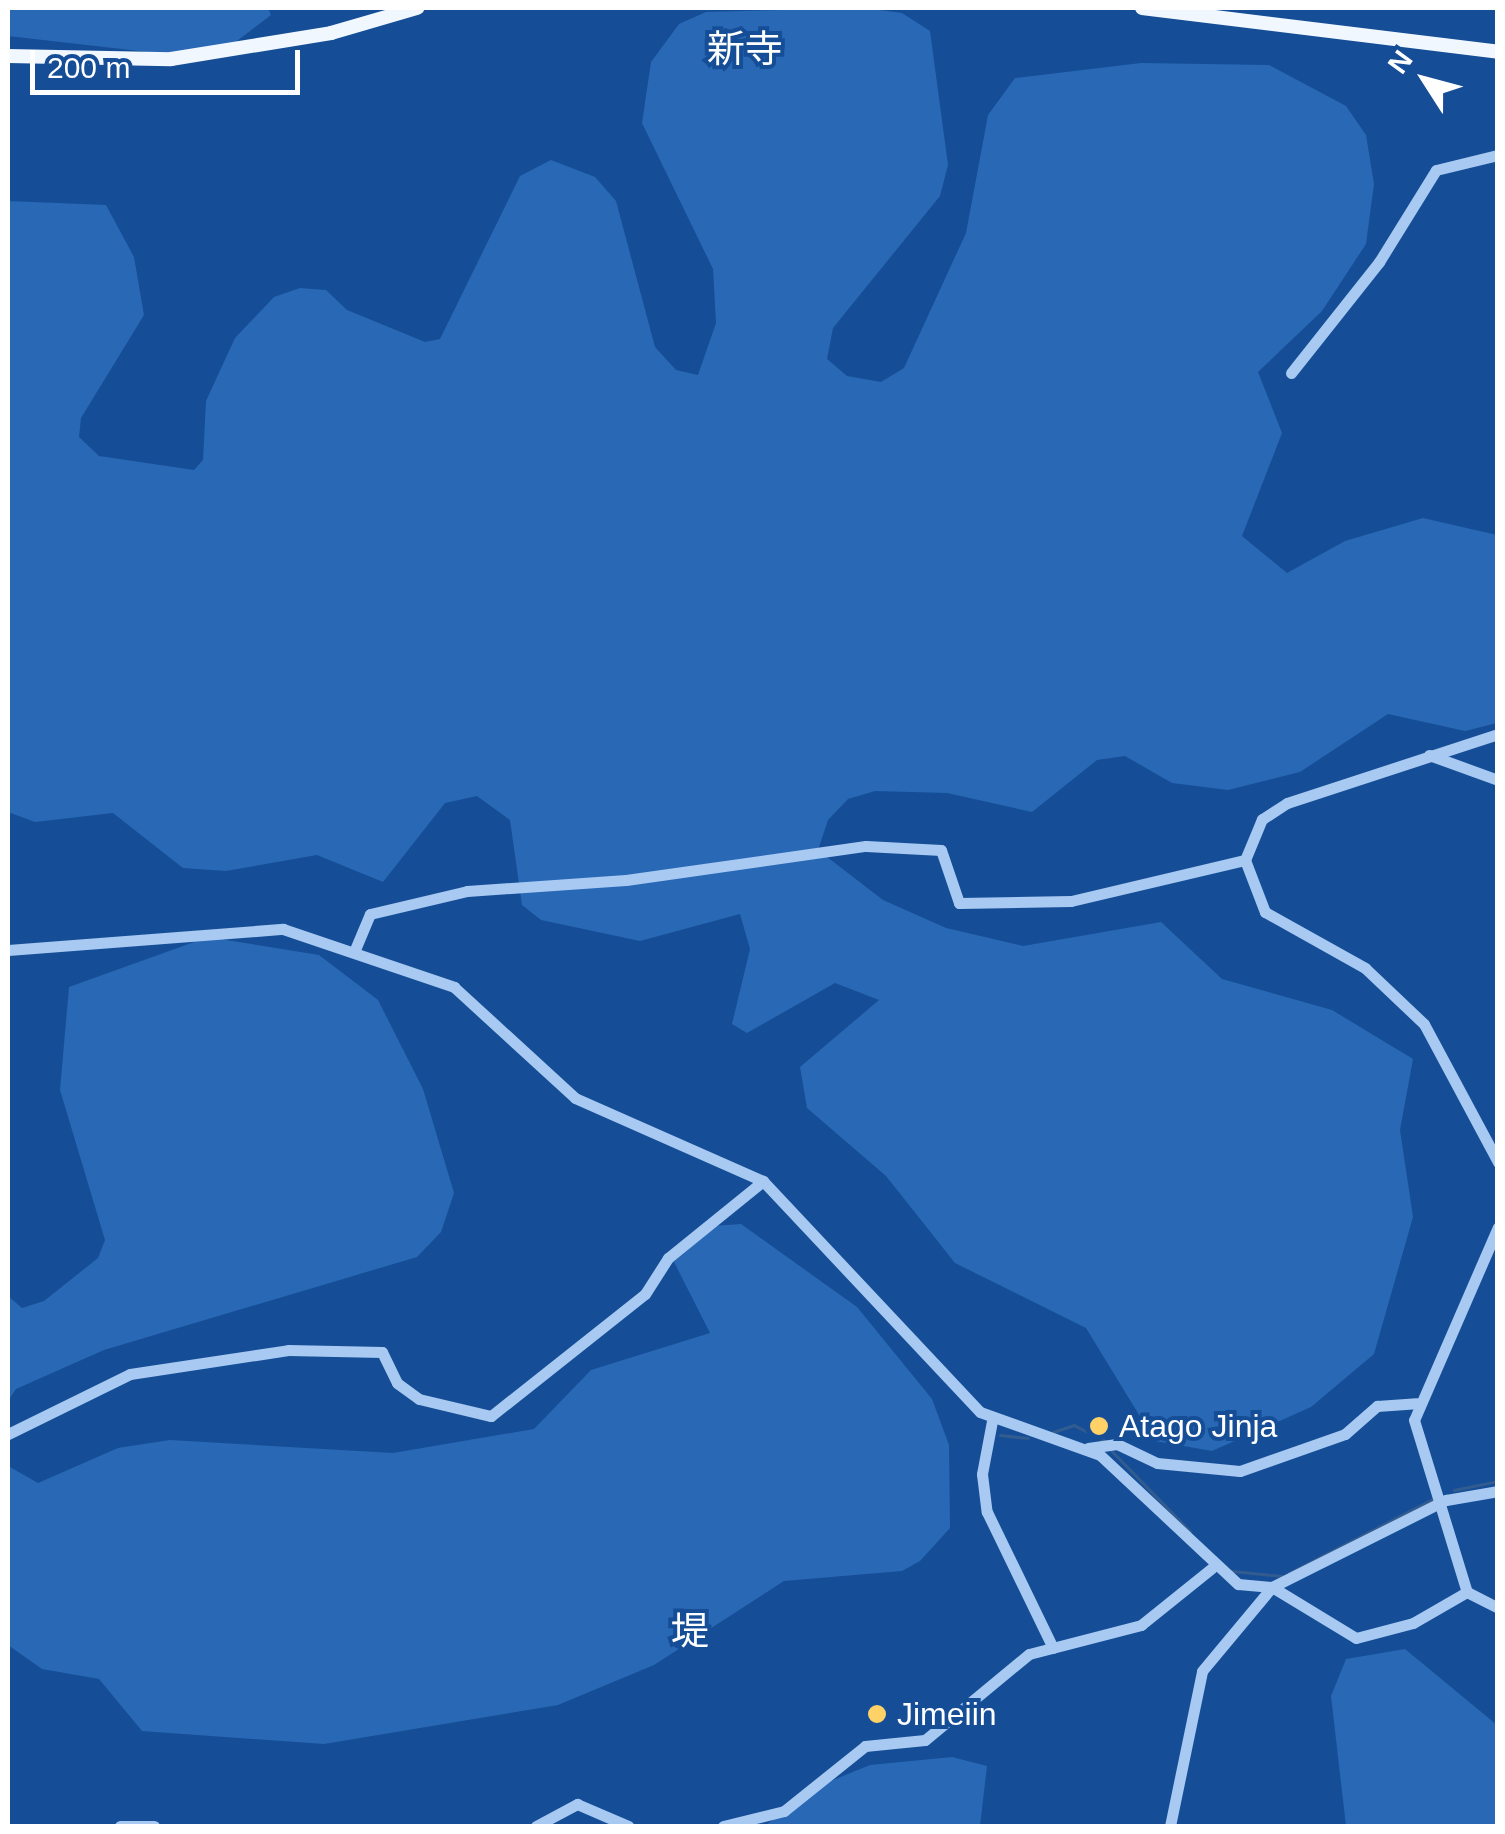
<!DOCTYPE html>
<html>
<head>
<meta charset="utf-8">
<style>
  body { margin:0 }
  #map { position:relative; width:1505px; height:1834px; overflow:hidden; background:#154e96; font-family:Arial,"Noto Sans JP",sans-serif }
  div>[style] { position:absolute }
  .green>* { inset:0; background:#2868b5 }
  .stream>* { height:2.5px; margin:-1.25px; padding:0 1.25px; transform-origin:1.25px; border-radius:1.25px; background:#325c90 }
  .minor>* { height:11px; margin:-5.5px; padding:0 5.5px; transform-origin:5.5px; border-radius:5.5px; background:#a7c9f2 }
  .major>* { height:14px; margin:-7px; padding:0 7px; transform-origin:7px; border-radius:7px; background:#f1f7ff }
  .dots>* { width:28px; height:28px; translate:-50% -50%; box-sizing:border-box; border:5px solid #154e96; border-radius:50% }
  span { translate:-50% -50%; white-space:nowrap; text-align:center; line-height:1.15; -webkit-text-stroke:8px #154e96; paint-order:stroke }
  .poi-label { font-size:32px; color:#fff }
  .left { translate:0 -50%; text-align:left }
  .quarter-label { font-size:38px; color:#fff }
  .frame { position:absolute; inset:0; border:10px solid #fff; pointer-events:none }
  .north { position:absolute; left:1375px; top:30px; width:100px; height:100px; -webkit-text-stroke:8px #154e96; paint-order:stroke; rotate:306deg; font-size:28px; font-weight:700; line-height:40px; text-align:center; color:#fff }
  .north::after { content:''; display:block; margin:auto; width:35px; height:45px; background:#fff; clip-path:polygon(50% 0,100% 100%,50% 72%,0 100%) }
  .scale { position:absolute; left:30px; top:50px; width:270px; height:45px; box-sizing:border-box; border:5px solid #fff; border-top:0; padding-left:12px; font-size:30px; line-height:35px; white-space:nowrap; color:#fff; -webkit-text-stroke:8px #154e96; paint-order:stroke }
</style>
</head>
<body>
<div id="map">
  <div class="green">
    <i style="clip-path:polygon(8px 8px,268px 8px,271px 15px,225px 50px,174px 55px,8px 36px)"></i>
    <i style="clip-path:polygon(864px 8px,902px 13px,930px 31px,948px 165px,940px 196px,833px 328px,827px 359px,847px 376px,881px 382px,904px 368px,966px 233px,988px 115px,1015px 78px,1141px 63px,1269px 65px,1346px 106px,1366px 135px,1374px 184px,1366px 244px,1322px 311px,1258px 372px,1282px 433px,1242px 536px,1287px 573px,1345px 541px,1423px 518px,1497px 535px,1497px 723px,1465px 731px,1388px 714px,1300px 772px,1228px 790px,1172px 783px,1125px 756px,1097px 760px,1032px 812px,947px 793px,875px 791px,848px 799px,828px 820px,818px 850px,883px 900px,946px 928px,1023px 946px,1161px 922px,1222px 979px,1332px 1010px,1413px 1059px,1400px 1130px,1413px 1217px,1374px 1354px,1311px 1407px,1212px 1451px,1155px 1441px,1086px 1328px,955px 1263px,886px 1176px,807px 1108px,800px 1067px,879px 1000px,835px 983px,747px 1033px,732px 1024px,750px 949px,740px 914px,640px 941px,541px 920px,522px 905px,510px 820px,477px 796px,445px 803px,383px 882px,317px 855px,226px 871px,183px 868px,113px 813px,35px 822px,8px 812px,8px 201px,106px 205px,134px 257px,144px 315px,81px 418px,79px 437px,99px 456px,194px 470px,203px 460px,206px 401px,235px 338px,274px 297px,300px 288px,326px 290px,347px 310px,425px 342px,440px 339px,520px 176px,551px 160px,595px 177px,616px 201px,655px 347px,676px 370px,698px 375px,716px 323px,713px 269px,642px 123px,651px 62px,679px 24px,706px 12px)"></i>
    <i style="clip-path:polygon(208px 937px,319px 955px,378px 1000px,423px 1089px,454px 1193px,441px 1232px,417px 1257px,104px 1350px,16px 1389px,8px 1401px,8px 1296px,22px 1308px,44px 1301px,98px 1258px,105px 1240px,60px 1090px,69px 987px)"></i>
    <i style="clip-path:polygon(741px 1224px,857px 1307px,932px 1399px,949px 1445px,950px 1528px,920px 1561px,902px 1571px,784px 1581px,654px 1665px,558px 1705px,324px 1744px,142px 1731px,99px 1679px,42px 1669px,8px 1645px,8px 1466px,38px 1483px,118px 1448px,170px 1440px,393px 1453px,534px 1429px,591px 1370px,710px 1333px,672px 1258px,712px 1226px)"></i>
    <i style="clip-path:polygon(1405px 1649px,1497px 1725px,1497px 1826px,1346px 1826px,1331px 1696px,1346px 1659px)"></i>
    <i style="clip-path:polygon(952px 1757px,987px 1766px,980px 1826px,765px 1826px,811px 1789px,870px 1765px)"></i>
  </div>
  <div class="stream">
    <i style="left:1053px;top:1432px;width:22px;rotate:-18deg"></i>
    <i style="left:1074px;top:1425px;width:35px;rotate:27deg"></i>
    <i style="left:1000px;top:1435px;width:28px;rotate:6deg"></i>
    <i style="left:1109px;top:1448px;width:116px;rotate:45.7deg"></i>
    <i style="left:1454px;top:1490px;width:45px;rotate:-11.6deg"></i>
    <i style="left:1232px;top:1571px;width:50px;rotate:5.7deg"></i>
    <i style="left:1289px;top:1573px;width:162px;rotate:-27.2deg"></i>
  </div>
  <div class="minor">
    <i style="left:1291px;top:373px;width:142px;rotate:-51.6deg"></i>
    <i style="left:1379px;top:262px;width:108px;rotate:-58.2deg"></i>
    <i style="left:1436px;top:170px;width:64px;rotate:-13.6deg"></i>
    <i style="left:1498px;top:734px;width:222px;rotate:161.9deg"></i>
    <i style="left:1287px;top:803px;width:30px;rotate:147deg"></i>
    <i style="left:1262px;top:819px;width:44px;rotate:112.5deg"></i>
    <i style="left:1245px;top:860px;width:56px;rotate:69deg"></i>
    <i style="left:1265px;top:912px;width:115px;rotate:29.2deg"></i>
    <i style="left:1365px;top:968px;width:81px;rotate:43.5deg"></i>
    <i style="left:1424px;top:1024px;width:157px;rotate:61.8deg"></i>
    <i style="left:1429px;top:755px;width:73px;rotate:19.9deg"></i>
    <i style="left:8px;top:950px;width:276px;rotate:-4.4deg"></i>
    <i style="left:283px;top:929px;width:181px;rotate:18.7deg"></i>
    <i style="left:454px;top:987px;width:164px;rotate:42.5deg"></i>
    <i style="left:575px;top:1098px;width:206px;rotate:23.8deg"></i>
    <i style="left:763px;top:1181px;width:317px;rotate:46.8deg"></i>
    <i style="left:980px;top:1412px;width:127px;rotate:19.7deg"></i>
    <i style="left:1100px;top:1455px;width:189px;rotate:43.1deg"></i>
    <i style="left:1238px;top:1584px;width:34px;rotate:5deg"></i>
    <i style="left:1272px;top:1587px;width:195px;rotate:-26.6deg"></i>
    <i style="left:1446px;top:1500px;width:53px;rotate:-9.8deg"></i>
    <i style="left:354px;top:952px;width:41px;rotate:-67.2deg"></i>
    <i style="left:370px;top:914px;width:100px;rotate:-13.3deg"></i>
    <i style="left:467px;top:891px;width:159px;rotate:-4deg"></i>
    <i style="left:626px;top:880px;width:242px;rotate:-8.1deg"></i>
    <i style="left:866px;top:846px;width:75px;rotate:3.1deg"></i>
    <i style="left:941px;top:850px;width:56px;rotate:71.2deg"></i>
    <i style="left:959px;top:903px;width:112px;rotate:-1deg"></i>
    <i style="left:1071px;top:901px;width:179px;rotate:-13.3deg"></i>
    <i style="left:1498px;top:1227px;width:210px;rotate:113.5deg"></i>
    <i style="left:1414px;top:1420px;width:180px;rotate:72.9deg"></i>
    <i style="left:1467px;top:1592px;width:35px;rotate:27deg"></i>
    <i style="left:992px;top:1421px;width:54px;rotate:100.7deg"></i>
    <i style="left:982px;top:1474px;width:38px;rotate:83deg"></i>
    <i style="left:987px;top:1512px;width:151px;rotate:64.1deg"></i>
    <i style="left:8px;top:1434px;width:136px;rotate:-26.2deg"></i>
    <i style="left:130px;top:1374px;width:160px;rotate:-8.6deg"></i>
    <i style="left:288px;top:1350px;width:94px;rotate:1.2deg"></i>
    <i style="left:382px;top:1352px;width:34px;rotate:64deg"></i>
    <i style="left:397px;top:1383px;width:27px;rotate:36deg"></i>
    <i style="left:419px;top:1399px;width:74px;rotate:13.3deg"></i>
    <i style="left:491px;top:1416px;width:196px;rotate:-38.4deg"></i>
    <i style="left:645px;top:1294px;width:43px;rotate:-57.4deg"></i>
    <i style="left:668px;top:1258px;width:122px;rotate:-39deg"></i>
    <i style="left:1088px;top:1448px;width:29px;rotate:-8deg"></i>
    <i style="left:1117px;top:1444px;width:44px;rotate:25.4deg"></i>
    <i style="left:1157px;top:1463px;width:83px;rotate:5.5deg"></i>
    <i style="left:1240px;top:1471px;width:111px;rotate:-19.4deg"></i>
    <i style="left:1345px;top:1434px;width:43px;rotate:-41.2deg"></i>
    <i style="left:1377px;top:1406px;width:39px;rotate:-4deg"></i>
    <i style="left:120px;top:1826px;width:34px"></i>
    <i style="left:536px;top:1826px;width:47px;rotate:-28.2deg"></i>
    <i style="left:577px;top:1804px;width:56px;rotate:23.3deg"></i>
    <i style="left:723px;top:1826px;width:63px;rotate:-13.8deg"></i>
    <i style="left:784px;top:1811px;width:104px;rotate:-38.7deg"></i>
    <i style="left:865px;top:1746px;width:60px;rotate:-5.7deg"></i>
    <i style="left:925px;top:1740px;width:135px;rotate:-39.6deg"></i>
    <i style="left:1029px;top:1654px;width:116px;rotate:-14.5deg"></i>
    <i style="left:1141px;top:1625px;width:91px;rotate:-38.8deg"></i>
    <i style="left:1170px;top:1826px;width:158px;rotate:-78.3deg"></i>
    <i style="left:1202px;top:1671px;width:109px;rotate:-50.2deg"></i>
    <i style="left:1272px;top:1587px;width:98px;rotate:31.3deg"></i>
    <i style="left:1356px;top:1638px;width:59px;rotate:-14.7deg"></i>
    <i style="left:1413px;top:1623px;width:62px;rotate:-29.9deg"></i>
  </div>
  <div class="major">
    <i style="left:1142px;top:8px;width:359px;rotate:7deg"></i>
    <i style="left:8px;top:56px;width:163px;rotate:1.1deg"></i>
    <i style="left:171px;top:59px;width:162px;rotate:-9.2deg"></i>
    <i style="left:331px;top:33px;width:90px;rotate:-16.2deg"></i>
  </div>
  <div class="dots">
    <i style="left:1099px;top:1426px;background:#ffd267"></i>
    <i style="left:877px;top:1714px;background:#ffd267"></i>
  </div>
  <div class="poi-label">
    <span class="left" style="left:1119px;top:1426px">Atago Jinja</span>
    <span class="left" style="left:897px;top:1714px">Jimeiin</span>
  </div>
  <div class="quarter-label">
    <span style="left:745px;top:50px">新寺</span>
    <span style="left:690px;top:1632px">堤</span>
  </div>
  <div class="frame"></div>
  <div class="north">N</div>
  <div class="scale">200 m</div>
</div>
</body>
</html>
